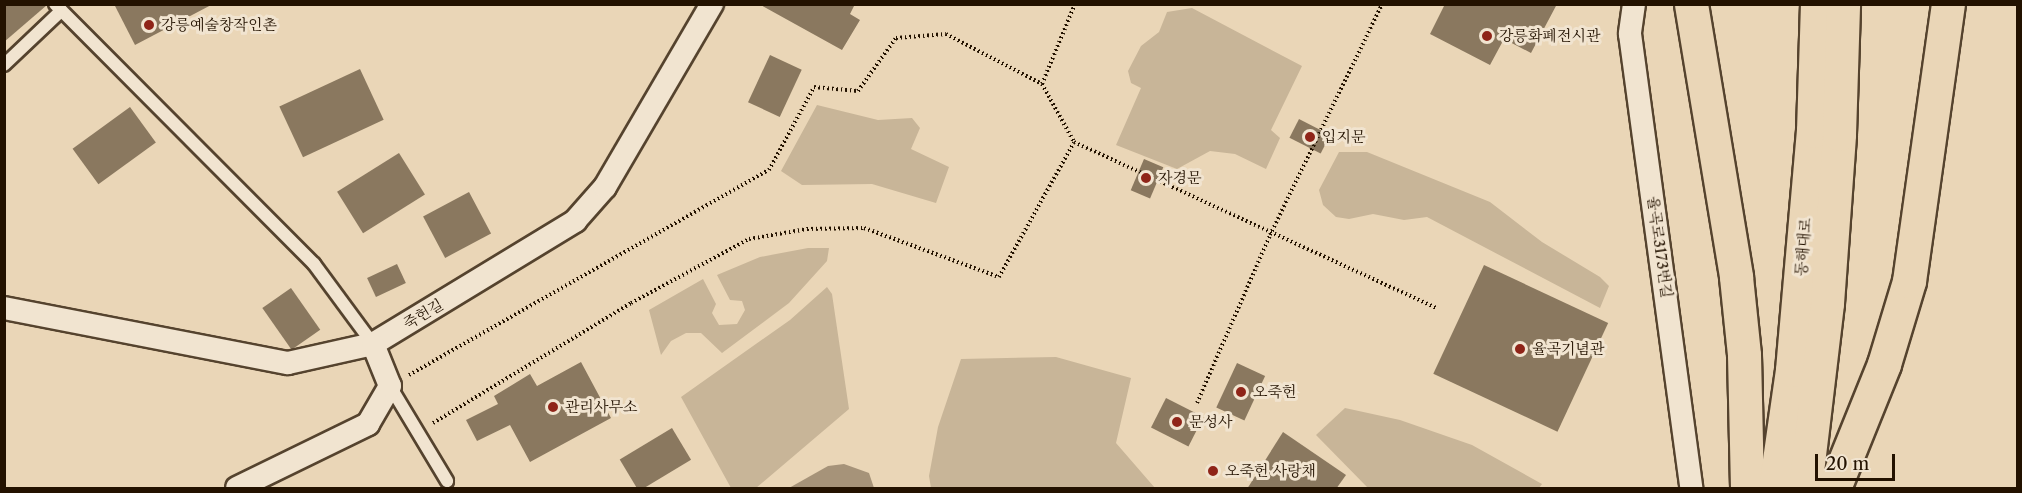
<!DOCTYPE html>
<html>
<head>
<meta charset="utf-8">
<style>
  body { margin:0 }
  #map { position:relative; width:2022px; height:493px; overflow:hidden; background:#ead6b7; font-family:"Libre Caslon Text","Noto Serif KR",serif }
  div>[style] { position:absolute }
  .green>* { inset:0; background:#c8b598 }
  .water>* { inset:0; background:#a69379 }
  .building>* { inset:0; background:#8a785f; transform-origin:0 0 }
  .path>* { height:4px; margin-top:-2px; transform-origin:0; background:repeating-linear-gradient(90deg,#231200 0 1.5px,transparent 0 4.5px) }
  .roads { filter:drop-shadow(2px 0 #55432e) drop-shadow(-2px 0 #55432e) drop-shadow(0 2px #55432e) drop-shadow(0 -2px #55432e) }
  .service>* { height:12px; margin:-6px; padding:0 6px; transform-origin:6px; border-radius:6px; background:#f1e4d0 }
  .minor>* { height:22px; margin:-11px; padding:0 11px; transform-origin:11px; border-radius:11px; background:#f1e4d0 }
  .primary>* { height:33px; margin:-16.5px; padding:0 16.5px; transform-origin:16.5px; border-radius:16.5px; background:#ead6b7 }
  .dots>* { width:16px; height:16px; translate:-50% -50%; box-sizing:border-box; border:3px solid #f1e4d0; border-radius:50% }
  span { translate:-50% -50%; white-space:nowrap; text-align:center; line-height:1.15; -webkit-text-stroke:6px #f1e4d0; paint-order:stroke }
  .poi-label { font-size:15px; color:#231200 }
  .left { translate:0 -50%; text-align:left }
  .street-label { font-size:15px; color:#231200 }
  .frame { position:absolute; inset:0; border:6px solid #231200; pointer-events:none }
  .scale { position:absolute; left:1815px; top:454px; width:80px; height:27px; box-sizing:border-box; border:3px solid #231200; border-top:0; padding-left:8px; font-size:18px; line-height:21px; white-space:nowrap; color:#231200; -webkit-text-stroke:4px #f1e4d0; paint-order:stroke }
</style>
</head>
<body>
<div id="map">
  <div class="green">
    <i style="clip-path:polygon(1192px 8px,1302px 66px,1271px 130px,1280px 138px,1266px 169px,1235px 154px,1210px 151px,1177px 169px,1116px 145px,1141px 88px,1131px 83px,1128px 71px,1141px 46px,1159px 32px,1167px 12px)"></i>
    <i style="clip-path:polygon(817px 105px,878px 120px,912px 118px,920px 128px,911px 149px,949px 167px,936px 203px,872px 184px,802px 185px,781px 171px)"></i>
    <i style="clip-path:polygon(1339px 152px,1367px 152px,1490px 202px,1542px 242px,1600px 277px,1609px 286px,1600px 308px,1427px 217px,1404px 220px,1373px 214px,1349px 219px,1336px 217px,1323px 205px,1319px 190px)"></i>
    <i style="clip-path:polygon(808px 248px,829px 248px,827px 261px,789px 303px,722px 353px,701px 333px,686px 333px,671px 341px,661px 355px,649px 310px,703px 279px,716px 304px,712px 313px,719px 325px,737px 324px,745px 310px,742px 301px,730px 300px,717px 275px,760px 257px)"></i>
    <i style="clip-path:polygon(827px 287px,832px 294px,849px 409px,756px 488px,731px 488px,681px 397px,790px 320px)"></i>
    <i style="clip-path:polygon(1056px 357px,1131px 378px,1116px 443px,1155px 488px,931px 488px,929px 476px,938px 427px,961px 359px)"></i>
    <i style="clip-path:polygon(1345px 408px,1400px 420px,1472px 445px,1542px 484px,1539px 488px,1368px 488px,1316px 435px)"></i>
  </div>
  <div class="water">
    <i style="clip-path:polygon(844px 464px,869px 473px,874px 488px,789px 488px,828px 466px)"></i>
  </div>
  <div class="building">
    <i style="clip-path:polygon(4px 4px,47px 4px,47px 5px,4px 42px)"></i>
    <i style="clip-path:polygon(114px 4px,213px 4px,135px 45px)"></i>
    <i style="clip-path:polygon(759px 4px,855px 4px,850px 14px,860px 20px,842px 50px)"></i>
    <i style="clip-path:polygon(1445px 4px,1557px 4px,1531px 53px,1504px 39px,1490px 65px,1430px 34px)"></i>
    <i style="left:770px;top:55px;width:35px;height:52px;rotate:25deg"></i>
    <i style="left:360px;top:69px;width:56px;height:89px;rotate:65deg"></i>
    <i style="left:130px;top:107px;width:44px;height:71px;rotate:54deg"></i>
    <i style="left:1299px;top:119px;width:35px;height:21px;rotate:27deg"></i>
    <i style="left:399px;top:153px;width:49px;height:73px;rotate:58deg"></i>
    <i style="left:1144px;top:159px;width:21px;height:34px;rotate:23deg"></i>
    <i style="left:469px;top:192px;width:47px;height:52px;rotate:62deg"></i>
    <i style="left:397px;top:264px;width:21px;height:33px;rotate:65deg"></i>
    <i style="left:1484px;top:265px;width:137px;height:120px;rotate:25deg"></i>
    <i style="left:291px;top:288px;width:51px;height:35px;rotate:55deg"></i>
    <i style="clip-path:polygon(581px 362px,611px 418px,530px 462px,510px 425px,477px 441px,466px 420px,498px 404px,494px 396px,530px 374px,537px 386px)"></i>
    <i style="left:1237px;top:363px;width:31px;height:49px;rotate:25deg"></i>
    <i style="left:1166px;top:398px;width:42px;height:33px;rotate:27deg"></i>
    <i style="left:672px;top:428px;width:37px;height:61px;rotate:59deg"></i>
    <i style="clip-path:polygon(1283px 432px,1346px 475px,1336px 489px,1247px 489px)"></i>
  </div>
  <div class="path">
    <i style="left:1042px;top:84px;width:87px;rotate:-67.6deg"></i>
    <i style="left:409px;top:375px;width:414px;rotate:-29.7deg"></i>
    <i style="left:769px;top:170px;width:94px;rotate:-61.5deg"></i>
    <i style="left:814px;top:87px;width:44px;rotate:5.2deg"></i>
    <i style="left:858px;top:91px;width:65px;rotate:-54.4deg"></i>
    <i style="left:896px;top:38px;width:50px;rotate:-4.6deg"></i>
    <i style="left:946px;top:34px;width:108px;rotate:27.5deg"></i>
    <i style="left:1042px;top:84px;width:66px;rotate:61.1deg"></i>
    <i style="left:1074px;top:142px;width:399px;rotate:24.6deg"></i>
    <i style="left:1197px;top:403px;width:183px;rotate:-66.5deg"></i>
    <i style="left:1270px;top:235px;width:257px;rotate:-64.1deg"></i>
    <i style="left:433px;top:423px;width:232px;rotate:-31.2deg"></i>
    <i style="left:631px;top:303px;width:134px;rotate:-28.5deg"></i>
    <i style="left:749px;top:239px;width:59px;rotate:-9.8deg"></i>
    <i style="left:807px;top:229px;width:57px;rotate:-1deg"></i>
    <i style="left:864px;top:228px;width:144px;rotate:19.9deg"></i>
    <i style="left:999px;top:277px;width:154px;rotate:-60.9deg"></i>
  </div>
  <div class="roads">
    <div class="service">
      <i style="left:55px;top:4px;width:367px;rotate:45.1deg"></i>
      <i style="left:314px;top:264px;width:99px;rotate:53.6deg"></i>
      <i style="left:4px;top:65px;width:79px;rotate:-43.5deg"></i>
      <i style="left:390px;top:386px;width:111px;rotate:59deg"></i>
    </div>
    <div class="minor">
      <i style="left:1634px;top:4px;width:30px;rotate:98deg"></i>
      <i style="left:1630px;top:34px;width:458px;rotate:82.3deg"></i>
      <i style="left:4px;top:308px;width:289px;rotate:11deg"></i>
      <i style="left:288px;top:363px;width:87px;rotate:-12.6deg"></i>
      <i style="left:373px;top:344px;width:237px;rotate:-31.3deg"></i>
      <i style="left:575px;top:221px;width:45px;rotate:-48.6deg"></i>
      <i style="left:605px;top:187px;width:212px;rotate:-59.7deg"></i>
      <i style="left:237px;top:488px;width:146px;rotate:-26deg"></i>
      <i style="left:368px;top:424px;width:44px;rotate:-59.9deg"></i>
      <i style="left:390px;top:386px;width:45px;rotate:-112deg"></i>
    </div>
    <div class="primary">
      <i style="left:1691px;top:4px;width:277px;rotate:80.6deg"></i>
      <i style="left:1736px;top:277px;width:78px;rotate:84.1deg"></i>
      <i style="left:1744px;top:355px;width:133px;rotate:88.7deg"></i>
      <i style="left:1775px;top:488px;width:119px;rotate:-81.8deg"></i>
      <i style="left:1792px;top:370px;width:240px;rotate:-85deg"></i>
      <i style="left:1813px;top:131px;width:127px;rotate:-88.2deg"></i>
      <i style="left:1805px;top:488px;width:186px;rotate:-83.2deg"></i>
      <i style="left:1827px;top:303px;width:169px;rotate:-85.9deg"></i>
      <i style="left:1839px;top:134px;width:130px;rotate:-88.2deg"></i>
      <i style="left:1834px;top:488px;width:134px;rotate:-68deg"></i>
      <i style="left:1884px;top:364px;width:87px;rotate:-73.2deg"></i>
      <i style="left:1909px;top:281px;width:280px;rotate:-82deg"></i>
    </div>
  </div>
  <div class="dots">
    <i style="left:149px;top:25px;background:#8f2418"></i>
    <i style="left:1487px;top:36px;background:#8f2418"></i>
    <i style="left:1310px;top:137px;background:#8f2418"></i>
    <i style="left:1146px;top:178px;background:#8f2418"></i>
    <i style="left:1520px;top:349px;background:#8f2418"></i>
    <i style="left:1241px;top:392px;background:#8f2418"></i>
    <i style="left:553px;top:407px;background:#8f2418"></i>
    <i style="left:1177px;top:422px;background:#8f2418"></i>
    <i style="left:1213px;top:471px;background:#8f2418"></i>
  </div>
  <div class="poi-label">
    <span class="left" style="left:161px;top:25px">강릉예술창작인촌</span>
    <span class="left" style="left:1499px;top:36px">강릉화폐전시관</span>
    <span class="left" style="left:1322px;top:137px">입지문</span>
    <span class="left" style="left:1158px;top:178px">자경문</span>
    <span class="left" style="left:1532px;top:349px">율곡기념관</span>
    <span class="left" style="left:1253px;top:392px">오죽헌</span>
    <span class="left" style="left:565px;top:407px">관리사무소</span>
    <span class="left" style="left:1189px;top:422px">문성사</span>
    <span class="left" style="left:1225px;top:471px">오죽헌 사랑채</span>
  </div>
  <div class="street-label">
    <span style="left:1660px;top:247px;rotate:82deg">율곡로3173번길</span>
    <span style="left:1803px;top:247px;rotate:-85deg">동해대로</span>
    <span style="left:423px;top:314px;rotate:-31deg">죽헌길</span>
  </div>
  <div class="frame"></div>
  <div class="scale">20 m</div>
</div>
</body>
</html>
